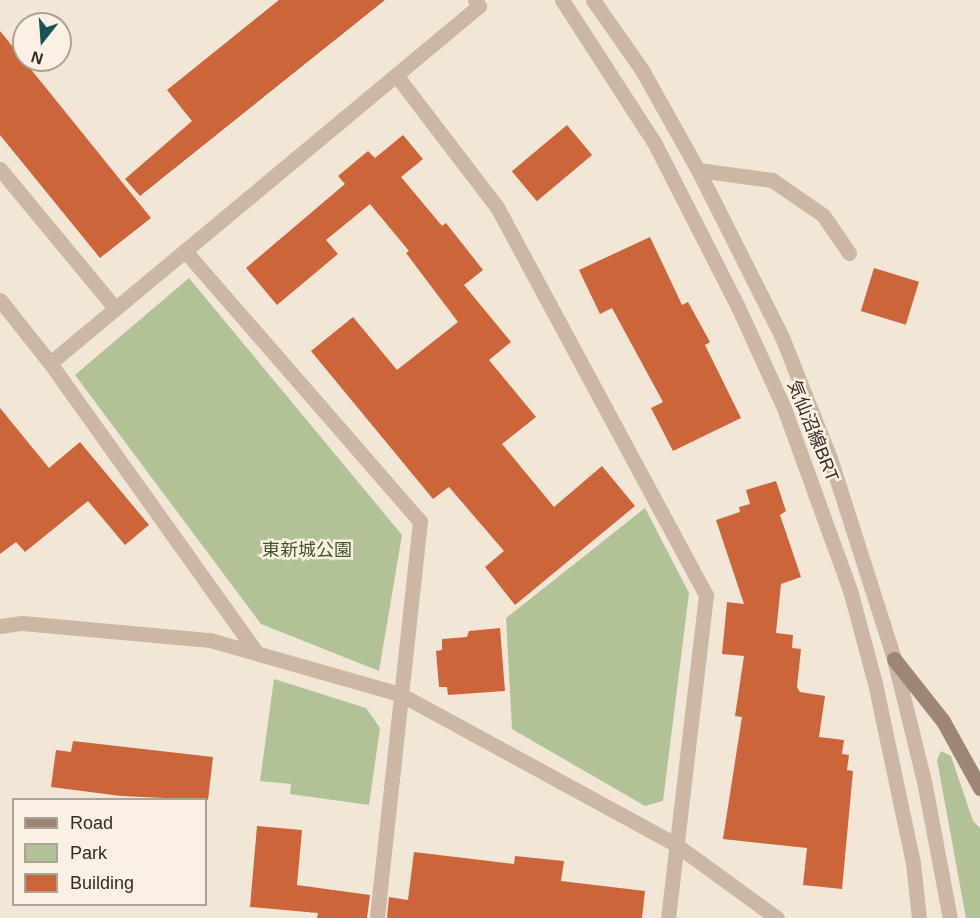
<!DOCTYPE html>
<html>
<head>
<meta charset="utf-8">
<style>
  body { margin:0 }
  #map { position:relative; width:980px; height:918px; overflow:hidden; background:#f2e7d7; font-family:Arial,"Noto Sans JP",sans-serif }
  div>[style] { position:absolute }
  .green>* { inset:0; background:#b1c297 }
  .building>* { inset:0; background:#cd653b; transform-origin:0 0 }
  .lane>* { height:15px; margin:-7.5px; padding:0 7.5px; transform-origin:7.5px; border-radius:7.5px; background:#cbb7a3 }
  .street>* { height:15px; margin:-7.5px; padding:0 7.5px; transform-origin:7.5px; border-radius:7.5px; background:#cbb7a3 }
  .secondary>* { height:15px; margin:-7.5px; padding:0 7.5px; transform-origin:7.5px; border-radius:7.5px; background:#9e8674 }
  span { translate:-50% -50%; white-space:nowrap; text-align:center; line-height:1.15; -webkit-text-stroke:5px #faf1e4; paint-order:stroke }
  .street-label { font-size:18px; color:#352b25 }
  .park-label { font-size:18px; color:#425528 }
  .legend { position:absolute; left:12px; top:798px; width:195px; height:108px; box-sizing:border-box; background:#faf1e4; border:2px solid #aba298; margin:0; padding:8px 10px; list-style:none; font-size:18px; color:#352b25 }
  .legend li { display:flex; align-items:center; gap:12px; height:30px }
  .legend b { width:30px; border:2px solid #aba298 }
  .north { position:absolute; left:12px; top:12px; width:60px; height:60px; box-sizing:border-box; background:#faf1e4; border:2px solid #aba298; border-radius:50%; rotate:197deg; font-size:16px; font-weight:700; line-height:24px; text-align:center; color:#352b25 }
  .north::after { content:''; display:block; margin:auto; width:21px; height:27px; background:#195159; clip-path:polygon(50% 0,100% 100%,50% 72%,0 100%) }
</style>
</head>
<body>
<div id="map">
  <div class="green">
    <i style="clip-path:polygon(189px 278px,402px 535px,379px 671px,261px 624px,75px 375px)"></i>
    <i style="clip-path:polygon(645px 508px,689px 593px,663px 801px,645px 806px,512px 729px,506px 618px)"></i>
    <i style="clip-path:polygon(274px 679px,366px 708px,380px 728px,369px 805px,290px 794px,291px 784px,260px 781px)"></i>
    <i style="clip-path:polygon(941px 751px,951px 756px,973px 821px,980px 828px,980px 918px,966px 918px,937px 760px)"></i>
  </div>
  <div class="building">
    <i style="clip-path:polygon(279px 0,385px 0,140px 196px,125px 179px,192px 121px,167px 90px)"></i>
    <i style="clip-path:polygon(0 31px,151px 218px,100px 258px,0 135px)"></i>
    <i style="left:567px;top:125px;width:39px;height:72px;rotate:50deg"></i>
    <i style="clip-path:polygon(403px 135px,423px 159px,401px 177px,442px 226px,446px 223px,483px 270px,464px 285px,511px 342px,489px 360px,536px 417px,502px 444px,554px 507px,602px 466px,635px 506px,515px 605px,485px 567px,504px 551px,449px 487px,433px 499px,311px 351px,353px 317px,397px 370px,458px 322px,406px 253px,409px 251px,370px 204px,326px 240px,338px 254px,277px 305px,246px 268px,345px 184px,338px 176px,368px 151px,375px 158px)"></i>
    <i style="clip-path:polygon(650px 237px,682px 305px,688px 302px,710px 342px,705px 345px,741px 418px,673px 451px,651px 408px,663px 402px,612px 308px,600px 314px,579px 270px)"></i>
    <i style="left:874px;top:268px;width:47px;height:45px;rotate:17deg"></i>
    <i style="clip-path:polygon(0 408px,49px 468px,80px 442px,149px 525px,125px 545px,88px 501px,25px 552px,16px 542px,0 554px)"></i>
    <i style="clip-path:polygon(776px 481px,786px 511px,780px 515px,801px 577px,781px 584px,776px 633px,793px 635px,792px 648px,801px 649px,797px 687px,800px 692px,825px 696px,819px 737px,844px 740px,842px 754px,849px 755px,847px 770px,853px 771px,842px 889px,803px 885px,807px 848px,723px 839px,742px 717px,735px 716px,744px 656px,722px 654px,727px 602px,744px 604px,716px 520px,740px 512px,739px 507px,750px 504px,746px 490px)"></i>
    <i style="clip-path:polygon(500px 628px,505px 691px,448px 695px,447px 687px,439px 687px,436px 651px,442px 650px,442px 639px,467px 637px,469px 631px)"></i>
    <i style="clip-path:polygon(73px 741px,213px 757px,208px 800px,121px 796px,51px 787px,56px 750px,71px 752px)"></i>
    <i style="clip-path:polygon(257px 826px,302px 830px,297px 885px,370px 895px,367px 918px,317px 918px,318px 913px,250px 907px)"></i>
    <i style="clip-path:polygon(414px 852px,514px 864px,515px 856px,564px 861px,561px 881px,645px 891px,642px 918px,387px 918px,389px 897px,408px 900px)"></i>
  </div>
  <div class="lane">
    <i style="left:562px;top:0;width:171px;rotate:57.1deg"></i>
    <i style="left:655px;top:144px;width:183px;rotate:63deg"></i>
    <i style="left:738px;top:307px;width:111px;rotate:65.5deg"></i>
    <i style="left:784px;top:408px;width:194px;rotate:70.1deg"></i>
    <i style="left:850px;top:590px;width:96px;rotate:75deg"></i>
    <i style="left:875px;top:683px;width:184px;rotate:78.1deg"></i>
    <i style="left:913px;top:863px;width:55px;rotate:83.8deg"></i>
    <i style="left:698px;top:170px;width:75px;rotate:7.7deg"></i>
    <i style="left:772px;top:180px;width:62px;rotate:34.5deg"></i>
    <i style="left:823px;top:215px;width:46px;rotate:55.6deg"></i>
  </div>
  <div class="street">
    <i style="left:593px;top:0;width:85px;rotate:55deg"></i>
    <i style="left:642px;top:70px;width:115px;rotate:60.8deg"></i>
    <i style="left:698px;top:170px;width:187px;rotate:63.3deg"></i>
    <i style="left:782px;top:337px;width:130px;rotate:68.4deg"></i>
    <i style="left:830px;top:458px;width:211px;rotate:72.3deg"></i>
    <i style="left:894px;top:659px;width:126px;rotate:76.2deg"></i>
    <i style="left:924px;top:781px;width:139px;rotate:79.3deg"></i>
    <i style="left:396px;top:75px;width:166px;rotate:52.6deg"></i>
    <i style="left:497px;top:207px;width:441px;rotate:61.7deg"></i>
    <i style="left:706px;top:595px;width:325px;rotate:96.7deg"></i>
    <i style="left:0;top:169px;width:180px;rotate:50.4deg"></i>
    <i style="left:185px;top:251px;width:358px;rotate:49deg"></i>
    <i style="left:420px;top:521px;width:399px;rotate:96.2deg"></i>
    <i style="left:0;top:300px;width:80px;rotate:51.6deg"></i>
    <i style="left:50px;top:363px;width:558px;rotate:-39.77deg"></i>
    <i style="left:479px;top:6px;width:7px;rotate:-124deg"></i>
    <i style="left:50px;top:363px;width:356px;rotate:54.5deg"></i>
    <i style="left:0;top:626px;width:22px;rotate:-8deg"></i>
    <i style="left:22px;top:623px;width:189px;rotate:5.2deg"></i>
    <i style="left:210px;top:640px;width:198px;rotate:15.9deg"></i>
    <i style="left:400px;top:694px;width:313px;rotate:28.6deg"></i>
    <i style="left:675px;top:844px;width:126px;rotate:36deg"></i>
  </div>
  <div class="secondary">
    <i style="left:894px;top:659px;width:79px;rotate:51.7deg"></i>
    <i style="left:943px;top:721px;width:77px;rotate:61.1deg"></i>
  </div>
  <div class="street-label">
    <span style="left:813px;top:431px;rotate:68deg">気仙沼線BRT</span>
  </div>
  <div class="park-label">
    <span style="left:307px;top:550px">東新城公園</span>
  </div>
  <ul class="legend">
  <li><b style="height:8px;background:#9e8674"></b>Road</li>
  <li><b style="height:16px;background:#b1c297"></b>Park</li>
  <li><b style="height:16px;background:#cd653b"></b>Building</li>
  </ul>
  <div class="north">N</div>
</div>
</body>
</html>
